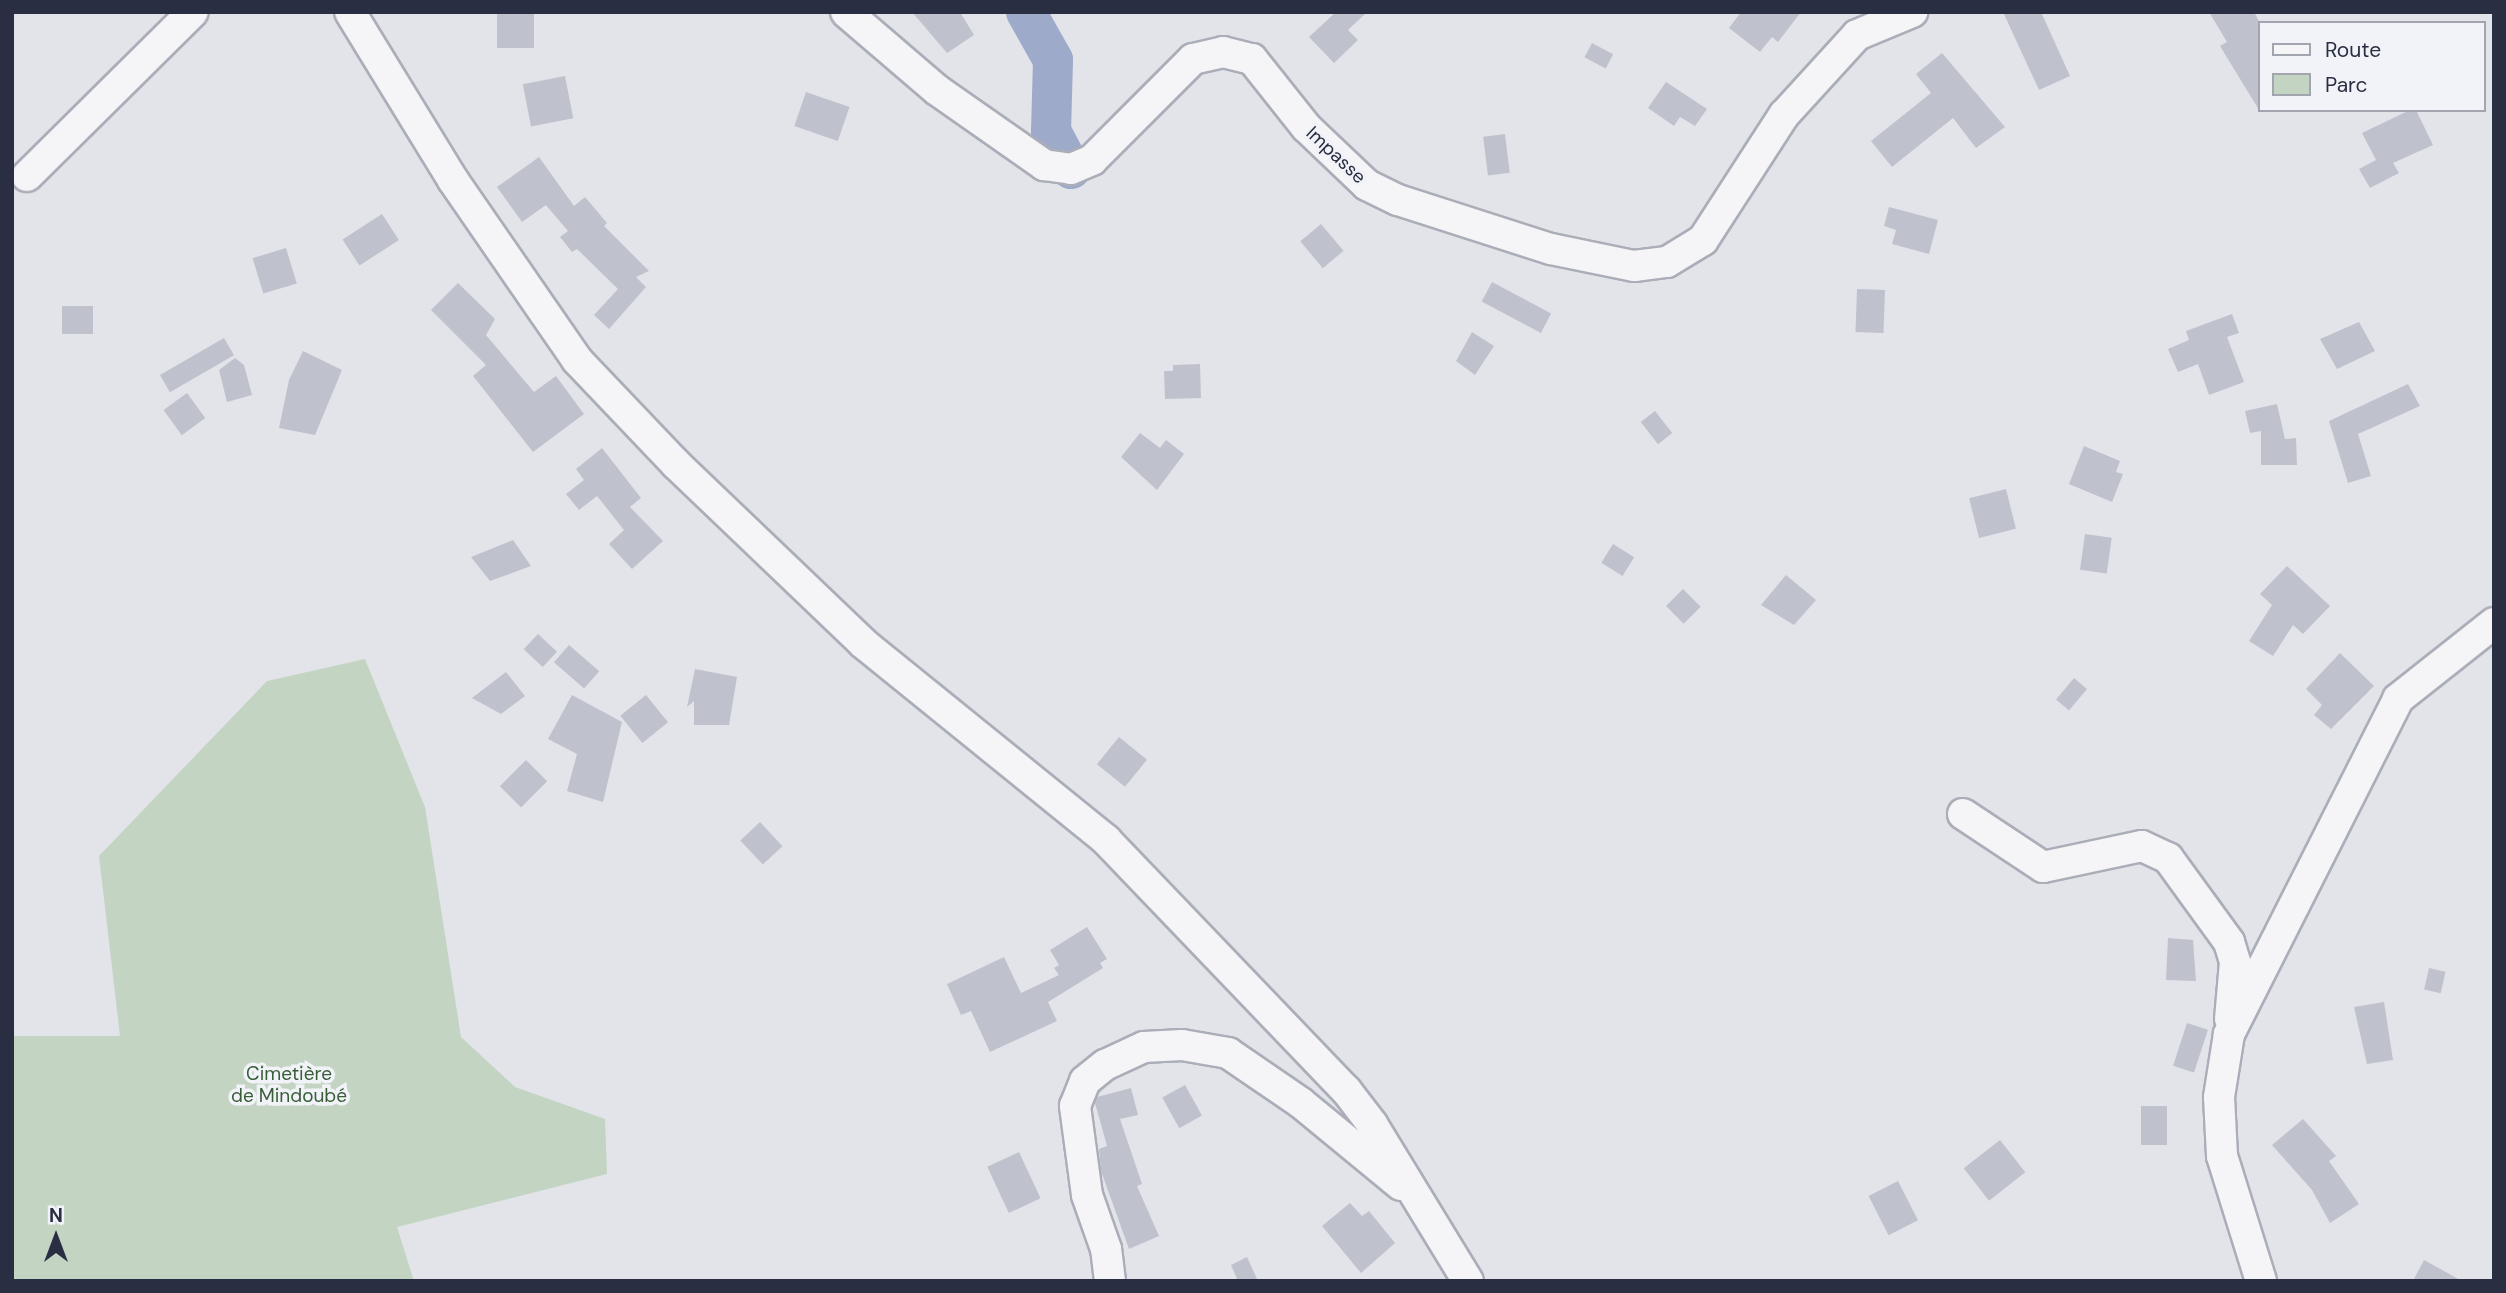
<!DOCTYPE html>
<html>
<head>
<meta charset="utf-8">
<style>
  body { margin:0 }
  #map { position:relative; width:2506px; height:1293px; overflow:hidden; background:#e2e4ea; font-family:"DM Sans",sans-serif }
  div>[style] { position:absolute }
  .green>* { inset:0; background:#c4d4c3 }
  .river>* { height:40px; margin:-20px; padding:0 20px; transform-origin:20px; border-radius:20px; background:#9eaac9 }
  .building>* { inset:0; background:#bfc2cd; transform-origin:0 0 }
  .roads { filter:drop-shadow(2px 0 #abadb8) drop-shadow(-2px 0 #abadb8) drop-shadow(0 2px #abadb8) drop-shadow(0 -2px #abadb8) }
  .minor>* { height:30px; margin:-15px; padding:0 15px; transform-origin:15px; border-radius:15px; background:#f5f5f8 }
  span { translate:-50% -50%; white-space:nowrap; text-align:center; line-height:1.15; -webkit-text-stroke:7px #f2f3f8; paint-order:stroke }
  .street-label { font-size:19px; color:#2a2e42 }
  .park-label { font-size:19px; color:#385e38 }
  .frame { position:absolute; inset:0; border:14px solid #2a2e42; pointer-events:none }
  .legend { position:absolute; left:2258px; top:21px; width:228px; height:91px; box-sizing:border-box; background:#f2f3f8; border:2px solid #a2a4af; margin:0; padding:9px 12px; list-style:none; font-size:21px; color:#2a2e42 }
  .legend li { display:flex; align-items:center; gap:14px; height:35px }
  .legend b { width:35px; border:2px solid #a2a4af }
  .north { position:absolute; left:21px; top:1202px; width:70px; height:70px; -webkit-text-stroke:5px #f2f3f8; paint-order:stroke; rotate:0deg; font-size:19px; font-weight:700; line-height:28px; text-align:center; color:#2a2e42 }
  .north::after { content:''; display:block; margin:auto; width:24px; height:32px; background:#2a2e42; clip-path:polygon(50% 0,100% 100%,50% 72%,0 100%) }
</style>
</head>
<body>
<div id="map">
  <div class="green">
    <i style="clip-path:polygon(365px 659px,425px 807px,461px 1037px,515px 1087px,605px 1119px,607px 1174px,397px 1227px,414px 1281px,12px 1281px,12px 1036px,120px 1036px,99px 856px,267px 681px)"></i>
  </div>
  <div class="river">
    <i style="left:1026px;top:12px;width:55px;rotate:60.6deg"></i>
    <i style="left:1053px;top:60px;width:71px;rotate:91.6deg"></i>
    <i style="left:1051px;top:131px;width:43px;rotate:62.2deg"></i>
  </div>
  <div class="building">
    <i style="left:497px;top:12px;width:37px;height:36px"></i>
    <i style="clip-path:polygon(912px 12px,960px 12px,974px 35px,947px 53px)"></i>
    <i style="clip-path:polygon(1336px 12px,1367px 12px,1348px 30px,1358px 40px,1334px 63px,1309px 37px)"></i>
    <i style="clip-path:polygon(1741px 12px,1801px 12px,1778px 42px,1772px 37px,1760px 52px,1729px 28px)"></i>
    <i style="clip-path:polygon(2003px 12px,2041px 12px,2070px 76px,2039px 90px)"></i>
    <i style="clip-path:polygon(2209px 12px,2254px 12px,2259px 21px,2259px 110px,2220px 46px,2227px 42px)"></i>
    <i style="left:1592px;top:43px;width:24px;height:16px;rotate:28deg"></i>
    <i style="clip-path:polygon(1942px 53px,2005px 127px,1976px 148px,1953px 118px,1892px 167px,1871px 141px,1931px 93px,1916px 74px)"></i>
    <i style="left:565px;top:76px;width:43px;height:43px;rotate:79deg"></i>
    <i style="clip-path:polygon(1666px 82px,1707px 109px,1695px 126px,1680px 117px,1674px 126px,1648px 108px)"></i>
    <i style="left:806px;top:92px;width:46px;height:36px;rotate:19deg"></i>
    <i style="clip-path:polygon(2410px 110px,2416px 110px,2433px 145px,2393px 163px,2399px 173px,2370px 188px,2359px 169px,2376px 160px,2362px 133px)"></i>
    <i style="left:1505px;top:134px;width:39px;height:22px;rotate:83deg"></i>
    <i style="clip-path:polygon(539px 157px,574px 206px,585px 197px,607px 223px,604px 226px,649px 271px,636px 277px,646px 287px,609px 329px,594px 315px,618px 289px,577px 249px,572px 252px,560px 237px,568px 231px,546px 205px,522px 222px,497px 187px)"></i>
    <i style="clip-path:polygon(1889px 207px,1938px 220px,1929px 254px,1892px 244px,1896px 230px,1884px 226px)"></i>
    <i style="left:382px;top:214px;width:31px;height:47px;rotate:57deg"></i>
    <i style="left:1321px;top:224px;width:35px;height:27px;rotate:50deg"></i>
    <i style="left:286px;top:248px;width:37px;height:35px;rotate:73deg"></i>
    <i style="left:1492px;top:282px;width:67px;height:22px;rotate:28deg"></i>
    <i style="clip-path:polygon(458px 283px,495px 319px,486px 335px,534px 392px,556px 376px,584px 414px,533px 452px,473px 376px,486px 365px,431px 310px)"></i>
    <i style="left:1857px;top:289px;width:28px;height:43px;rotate:2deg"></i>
    <i style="left:62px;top:306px;width:31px;height:28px"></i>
    <i style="clip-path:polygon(2232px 314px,2239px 333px,2227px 337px,2244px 382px,2209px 395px,2198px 364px,2178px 372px,2168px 349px,2189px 340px,2186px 331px)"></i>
    <i style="clip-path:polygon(2359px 322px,2375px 351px,2337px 369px,2320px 339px)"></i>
    <i style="clip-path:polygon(1472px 332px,1494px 346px,1475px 375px,1456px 361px)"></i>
    <i style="left:224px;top:338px;width:20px;height:74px;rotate:60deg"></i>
    <i style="clip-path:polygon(303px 351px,342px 370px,315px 435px,279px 428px,289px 380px)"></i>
    <i style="clip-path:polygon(235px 358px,244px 365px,252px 395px,227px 402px,219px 370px)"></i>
    <i style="clip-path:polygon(1200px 364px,1201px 398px,1165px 399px,1164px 371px,1173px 371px,1173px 365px)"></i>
    <i style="clip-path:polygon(2408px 384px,2420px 406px,2358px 434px,2371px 476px,2348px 483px,2329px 421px)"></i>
    <i style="left:187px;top:393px;width:31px;height:29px;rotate:54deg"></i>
    <i style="clip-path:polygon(2277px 404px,2285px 439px,2296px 438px,2297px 465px,2261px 465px,2261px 431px,2250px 433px,2245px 411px)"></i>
    <i style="left:1655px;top:411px;width:28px;height:18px;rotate:52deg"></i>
    <i style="clip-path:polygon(1140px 433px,1160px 448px,1166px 440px,1184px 454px,1157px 490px,1121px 457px)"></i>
    <i style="clip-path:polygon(2084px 446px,2120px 461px,2116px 472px,2123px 474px,2112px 502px,2069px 484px)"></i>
    <i style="clip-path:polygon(602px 448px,641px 498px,630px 507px,663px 541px,632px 569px,609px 544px,624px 530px,597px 496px,579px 510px,566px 494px,584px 480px,576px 469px)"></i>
    <i style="left:2006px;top:489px;width:41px;height:38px;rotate:76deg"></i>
    <i style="left:2085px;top:534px;width:27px;height:36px;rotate:8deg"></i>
    <i style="clip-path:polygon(513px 540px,531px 566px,490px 581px,471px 557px)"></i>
    <i style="left:1613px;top:544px;width:25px;height:22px;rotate:32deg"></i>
    <i style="clip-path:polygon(2287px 566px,2330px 606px,2303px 634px,2293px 625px,2273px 656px,2249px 641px,2272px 605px,2260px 594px)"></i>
    <i style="clip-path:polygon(1786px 575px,1816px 600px,1794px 625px,1761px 605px)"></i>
    <i style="left:1683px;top:589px;width:25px;height:24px;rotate:45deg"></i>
    <i style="left:538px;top:634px;width:26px;height:21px;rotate:43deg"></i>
    <i style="left:569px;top:645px;width:40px;height:23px;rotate:41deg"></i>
    <i style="clip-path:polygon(2340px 653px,2374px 686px,2331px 729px,2314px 715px,2322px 705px,2306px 689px)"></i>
    <i style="clip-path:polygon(695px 669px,737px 677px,729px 725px,694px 725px,694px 701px,687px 707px)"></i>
    <i style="clip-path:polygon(506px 672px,525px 696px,501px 714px,472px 698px)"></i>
    <i style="left:2074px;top:678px;width:17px;height:28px;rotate:40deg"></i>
    <i style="clip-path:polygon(572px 695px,622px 722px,603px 802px,567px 791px,577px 754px,548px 739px)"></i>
    <i style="left:646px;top:695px;width:35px;height:33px;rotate:51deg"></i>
    <i style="left:1119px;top:737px;width:36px;height:35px;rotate:39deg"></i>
    <i style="left:526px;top:760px;width:30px;height:37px;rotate:45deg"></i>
    <i style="left:760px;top:822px;width:33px;height:27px;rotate:47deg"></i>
    <i style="clip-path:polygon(1087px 927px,1107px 959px,1100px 963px,1103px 968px,1048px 1002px,1057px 1021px,990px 1052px,971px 1011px,961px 1015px,947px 984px,1004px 957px,1021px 993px,1059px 975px,1054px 968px,1059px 965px,1050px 950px)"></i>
    <i style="clip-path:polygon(2168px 938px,2193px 940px,2196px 981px,2166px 980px)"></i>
    <i style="left:2429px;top:968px;width:17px;height:22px;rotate:13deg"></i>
    <i style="clip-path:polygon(2384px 1002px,2393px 1060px,2367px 1064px,2354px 1007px)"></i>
    <i style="left:2187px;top:1023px;width:22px;height:45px;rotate:18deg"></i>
    <i style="left:1185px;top:1085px;width:35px;height:26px;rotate:61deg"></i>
    <i style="clip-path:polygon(1131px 1088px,1138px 1115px,1120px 1119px,1142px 1184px,1137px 1186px,1159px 1236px,1129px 1249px,1101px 1171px,1099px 1149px,1107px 1146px,1095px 1103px,1097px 1097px)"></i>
    <i style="left:2141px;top:1106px;width:26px;height:39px"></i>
    <i style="clip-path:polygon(2303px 1119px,2336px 1156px,2329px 1161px,2359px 1204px,2330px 1223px,2312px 1190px,2272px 1145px)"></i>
    <i style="left:2000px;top:1140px;width:41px;height:46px;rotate:52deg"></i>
    <i style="left:1019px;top:1152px;width:51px;height:35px;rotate:65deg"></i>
    <i style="left:1898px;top:1181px;width:44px;height:33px;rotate:63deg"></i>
    <i style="clip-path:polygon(1350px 1203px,1362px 1216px,1369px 1211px,1395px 1243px,1361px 1273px,1322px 1226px)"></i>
    <i style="clip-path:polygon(1247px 1257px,1258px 1281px,1238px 1281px,1231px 1265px)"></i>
    <i style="clip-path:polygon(2424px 1260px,2462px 1281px,2413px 1281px)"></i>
  </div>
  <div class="roads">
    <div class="minor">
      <i style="left:350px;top:12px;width:197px;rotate:58.5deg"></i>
      <i style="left:453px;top:180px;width:219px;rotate:55.4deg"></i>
      <i style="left:577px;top:360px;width:144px;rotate:46.4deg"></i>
      <i style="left:676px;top:464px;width:259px;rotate:43.7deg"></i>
      <i style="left:863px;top:643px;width:313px;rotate:39deg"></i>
      <i style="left:1106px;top:840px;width:347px;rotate:46.2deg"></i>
      <i style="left:1346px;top:1090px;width:43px;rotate:52.6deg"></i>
      <i style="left:1372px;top:1124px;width:184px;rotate:58.6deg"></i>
      <i style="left:846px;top:12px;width:120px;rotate:40.6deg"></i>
      <i style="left:937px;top:90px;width:131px;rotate:35deg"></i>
      <i style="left:1044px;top:165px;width:27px;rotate:8deg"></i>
      <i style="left:1071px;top:169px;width:23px;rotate:-23deg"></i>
      <i style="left:1092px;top:160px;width:143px;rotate:-45deg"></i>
      <i style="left:1193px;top:59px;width:31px;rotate:-13deg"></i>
      <i style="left:1223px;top:52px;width:30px;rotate:14deg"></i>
      <i style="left:1252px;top:59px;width:87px;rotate:51.5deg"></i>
      <i style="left:1306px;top:127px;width:84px;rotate:43.6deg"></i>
      <i style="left:1367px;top:185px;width:34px;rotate:26deg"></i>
      <i style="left:1398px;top:200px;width:161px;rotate:17.8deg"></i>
      <i style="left:1551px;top:249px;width:85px;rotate:11.6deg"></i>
      <i style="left:1634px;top:266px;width:33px;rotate:-7deg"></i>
      <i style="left:1667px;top:262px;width:42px;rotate:-31.4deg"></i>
      <i style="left:1703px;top:240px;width:149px;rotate:-57.1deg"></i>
      <i style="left:1784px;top:115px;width:108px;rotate:-47.6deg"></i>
      <i style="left:1857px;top:35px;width:60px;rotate:-22.7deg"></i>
      <i style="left:27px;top:176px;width:233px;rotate:-44.7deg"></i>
      <i style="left:1963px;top:814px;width:96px;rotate:33.5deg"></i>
      <i style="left:2043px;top:867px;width:101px;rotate:-12deg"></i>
      <i style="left:2142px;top:846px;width:29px;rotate:25deg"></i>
      <i style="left:2168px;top:858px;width:104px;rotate:54deg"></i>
      <i style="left:2229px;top:942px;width:21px;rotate:73deg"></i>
      <i style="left:2235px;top:962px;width:57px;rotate:95deg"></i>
      <i style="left:1110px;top:1281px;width:32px;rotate:-97deg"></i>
      <i style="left:1106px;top:1249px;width:57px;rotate:-109.4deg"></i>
      <i style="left:1087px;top:1195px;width:90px;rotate:-97.7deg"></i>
      <i style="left:1075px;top:1106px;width:27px;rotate:-68deg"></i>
      <i style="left:1085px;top:1081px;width:26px;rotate:-39deg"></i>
      <i style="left:1105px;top:1065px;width:43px;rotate:-24.8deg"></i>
      <i style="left:1144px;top:1047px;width:38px;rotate:-3deg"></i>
      <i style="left:1182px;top:1045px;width:47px;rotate:9.9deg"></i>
      <i style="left:1228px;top:1053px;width:88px;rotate:34.4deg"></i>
      <i style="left:1301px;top:1103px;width:129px;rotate:39.4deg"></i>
      <i style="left:2261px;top:1281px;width:131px;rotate:-107.3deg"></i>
      <i style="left:2222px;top:1156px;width:59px;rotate:-92.9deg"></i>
      <i style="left:2219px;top:1097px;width:64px;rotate:-81deg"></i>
      <i style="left:2229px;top:1034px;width:375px;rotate:-63.2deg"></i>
      <i style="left:2398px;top:699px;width:122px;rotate:-38.4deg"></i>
    </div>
  </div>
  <div class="street-label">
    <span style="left:1336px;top:155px;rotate:43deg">Impasse</span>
  </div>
  <div class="park-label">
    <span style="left:289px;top:1085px">Cimetière<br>de Mindoubé</span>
  </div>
  <div class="frame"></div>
  <ul class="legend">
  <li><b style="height:9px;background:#f5f5f8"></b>Route</li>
  <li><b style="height:19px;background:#c4d4c3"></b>Parc</li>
  </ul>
  <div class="north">N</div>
</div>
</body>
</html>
